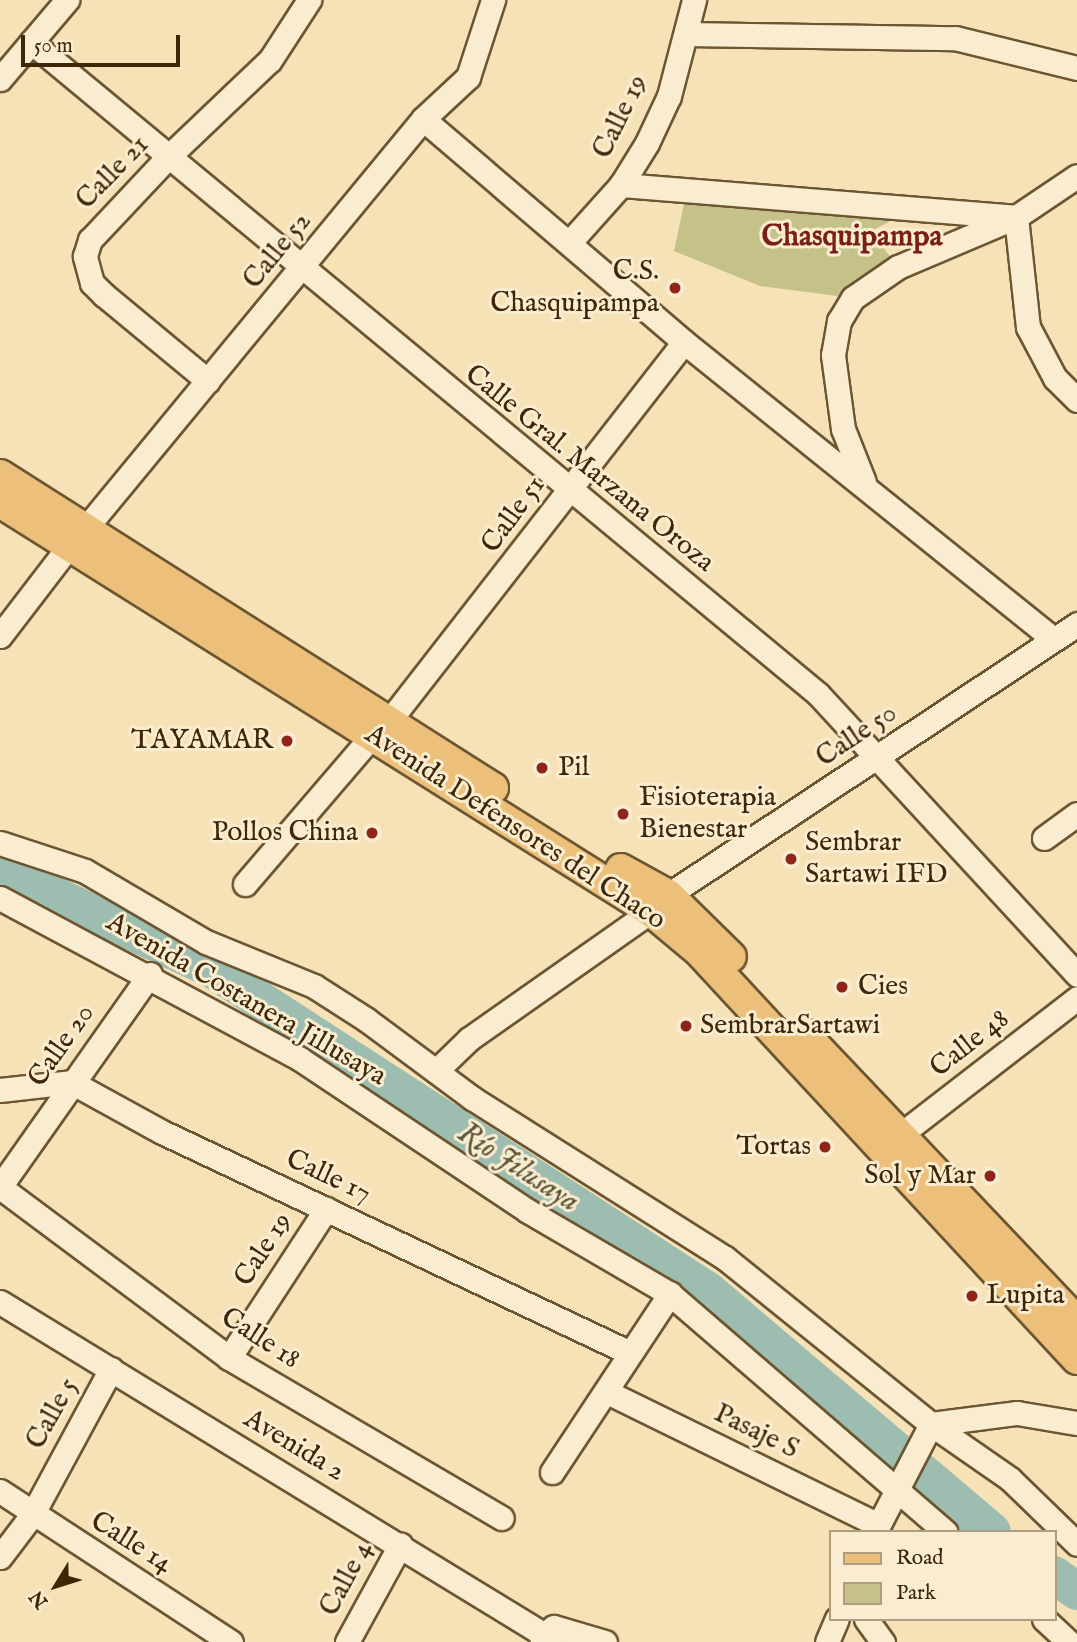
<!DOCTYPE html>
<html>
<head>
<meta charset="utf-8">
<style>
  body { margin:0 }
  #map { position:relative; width:1077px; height:1642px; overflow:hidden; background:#f7e1b6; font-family:"IM FELL English",serif }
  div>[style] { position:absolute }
  .green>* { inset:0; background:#c4c189 }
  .river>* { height:38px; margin:-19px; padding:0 19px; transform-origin:19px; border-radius:19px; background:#9dbdb1 }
  .roads { filter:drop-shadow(2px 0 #6c5632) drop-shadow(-2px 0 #6c5632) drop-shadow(0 2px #6c5632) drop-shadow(0 -2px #6c5632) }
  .minor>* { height:23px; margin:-11.5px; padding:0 11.5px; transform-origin:11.5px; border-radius:11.5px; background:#faecd0 }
  .major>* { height:30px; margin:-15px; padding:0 15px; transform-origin:15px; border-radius:15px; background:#ecc07b }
  .dots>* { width:19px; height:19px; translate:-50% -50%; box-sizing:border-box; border:4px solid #faecd0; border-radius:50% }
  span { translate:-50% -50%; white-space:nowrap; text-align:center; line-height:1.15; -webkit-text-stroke:6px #faecd0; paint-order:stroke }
  .street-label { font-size:28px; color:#3e2706 }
  .poi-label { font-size:28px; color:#3e2706 }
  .right { translate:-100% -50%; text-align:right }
  .left { translate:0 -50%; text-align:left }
  .neighbourhood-label { font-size:30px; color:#7a1f14; font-weight:700 }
  .water-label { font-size:30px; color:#5a5439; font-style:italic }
  .legend { position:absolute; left:829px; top:1530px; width:228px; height:91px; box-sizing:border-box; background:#faecd0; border:2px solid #af9d7f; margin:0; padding:9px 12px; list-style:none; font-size:21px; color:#3e2706 }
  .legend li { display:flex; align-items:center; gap:14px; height:35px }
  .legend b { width:35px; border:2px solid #af9d7f }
  .north { position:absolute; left:21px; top:1551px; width:70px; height:70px; -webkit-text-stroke:5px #faecd0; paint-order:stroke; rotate:232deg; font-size:19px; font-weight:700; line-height:28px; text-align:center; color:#3e2706 }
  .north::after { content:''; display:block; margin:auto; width:24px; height:32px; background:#3e2706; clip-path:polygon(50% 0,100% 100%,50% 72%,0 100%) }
  .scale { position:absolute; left:21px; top:35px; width:159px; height:32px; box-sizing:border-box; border:4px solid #3e2706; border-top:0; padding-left:9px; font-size:21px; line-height:24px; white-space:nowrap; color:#3e2706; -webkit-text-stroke:5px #faecd0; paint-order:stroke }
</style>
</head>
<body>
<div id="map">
  <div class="green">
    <i style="clip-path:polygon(685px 199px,887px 209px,889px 222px,871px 231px,898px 267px,853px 298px,760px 286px,674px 251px)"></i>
  </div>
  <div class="river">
    <i style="left:0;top:870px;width:234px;rotate:25deg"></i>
    <i style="left:212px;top:969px;width:591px;rotate:32.99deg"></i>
    <i style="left:708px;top:1291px;width:372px;rotate:40.3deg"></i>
    <i style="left:1054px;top:1575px;width:28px;rotate:35deg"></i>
  </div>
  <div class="roads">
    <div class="minor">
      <i style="left:686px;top:34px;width:269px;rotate:0.9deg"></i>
      <i style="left:955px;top:38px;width:126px;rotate:13.8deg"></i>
      <i style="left:31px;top:42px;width:1022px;rotate:39.64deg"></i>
      <i style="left:818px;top:694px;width:382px;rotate:47.3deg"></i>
      <i style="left:0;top:79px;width:104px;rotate:-49.7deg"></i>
      <i style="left:423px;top:119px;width:343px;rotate:40.5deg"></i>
      <i style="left:684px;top:342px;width:474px;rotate:38.8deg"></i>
      <i style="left:621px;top:185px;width:396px;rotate:4.6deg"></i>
      <i style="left:1016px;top:217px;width:111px;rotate:83.8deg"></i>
      <i style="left:1028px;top:327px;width:58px;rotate:62.1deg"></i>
      <i style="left:1055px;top:378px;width:31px;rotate:45deg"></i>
      <i style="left:569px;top:243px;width:78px;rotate:-48.1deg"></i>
      <i style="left:621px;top:185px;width:49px;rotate:-58.2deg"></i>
      <i style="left:647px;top:143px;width:52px;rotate:-64.9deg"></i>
      <i style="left:669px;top:96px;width:99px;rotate:-75.4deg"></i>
      <i style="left:208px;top:381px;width:135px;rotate:-140.4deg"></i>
      <i style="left:104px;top:295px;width:17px;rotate:-135deg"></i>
      <i style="left:92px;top:283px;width:28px;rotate:-105deg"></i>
      <i style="left:85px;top:256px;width:17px;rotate:-73deg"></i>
      <i style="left:90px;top:240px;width:112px;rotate:-46.8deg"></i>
      <i style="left:167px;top:158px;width:142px;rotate:-43.6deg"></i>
      <i style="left:270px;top:60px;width:72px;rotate:-57deg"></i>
      <i style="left:864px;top:482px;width:57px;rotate:-111.6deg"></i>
      <i style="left:843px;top:429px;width:75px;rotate:-97.7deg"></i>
      <i style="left:833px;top:355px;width:35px;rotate:-80deg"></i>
      <i style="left:839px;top:321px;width:27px;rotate:-59deg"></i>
      <i style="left:853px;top:298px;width:55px;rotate:-34.6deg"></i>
      <i style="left:898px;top:267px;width:128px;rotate:-23deg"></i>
      <i style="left:1016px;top:217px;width:73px;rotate:-33.9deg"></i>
      <i style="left:85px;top:529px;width:531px;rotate:-50.5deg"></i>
      <i style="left:423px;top:119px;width:62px;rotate:-43deg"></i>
      <i style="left:468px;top:77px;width:81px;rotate:-72deg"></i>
      <i style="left:0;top:636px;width:113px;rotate:-52.5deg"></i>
      <i style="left:389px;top:721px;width:480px;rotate:-52.1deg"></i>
      <i style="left:1044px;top:838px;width:41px;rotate:-36deg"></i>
      <i style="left:0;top:843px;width:89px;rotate:18.2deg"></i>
      <i style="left:85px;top:871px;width:140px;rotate:30.4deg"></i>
      <i style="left:206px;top:942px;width:117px;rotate:22.2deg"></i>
      <i style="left:314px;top:986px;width:63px;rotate:32.7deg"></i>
      <i style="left:367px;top:1020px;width:131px;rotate:36.6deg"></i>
      <i style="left:472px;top:1098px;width:299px;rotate:32.3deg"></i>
      <i style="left:725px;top:1258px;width:265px;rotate:38.9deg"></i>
      <i style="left:931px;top:1424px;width:96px;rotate:34.8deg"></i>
      <i style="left:1010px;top:1479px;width:93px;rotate:44.1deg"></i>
      <i style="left:245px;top:884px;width:195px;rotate:-49.4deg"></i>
      <i style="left:668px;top:895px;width:491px;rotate:-33.5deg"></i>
      <i style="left:0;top:898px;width:340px;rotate:28.2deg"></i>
      <i style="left:300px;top:1059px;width:274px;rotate:33.7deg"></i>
      <i style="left:528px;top:1211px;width:164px;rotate:30.3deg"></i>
      <i style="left:670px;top:1294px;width:364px;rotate:40.8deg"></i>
      <i style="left:150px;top:974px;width:261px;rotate:125.2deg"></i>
      <i style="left:0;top:1187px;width:286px;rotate:36.7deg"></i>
      <i style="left:229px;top:1358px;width:316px;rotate:30.4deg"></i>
      <i style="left:436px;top:1071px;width:46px;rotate:-44.1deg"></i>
      <i style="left:469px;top:1039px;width:223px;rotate:-35.1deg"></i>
      <i style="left:0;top:1090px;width:71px;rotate:-6.4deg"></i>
      <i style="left:71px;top:1082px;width:104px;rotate:28.8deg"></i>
      <i style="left:162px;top:1132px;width:515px;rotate:25.27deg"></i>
      <i style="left:887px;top:1145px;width:240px;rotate:-37.7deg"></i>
      <i style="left:0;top:1302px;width:652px;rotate:31.45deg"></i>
      <i style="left:229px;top:1358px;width:178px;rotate:-56.9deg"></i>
      <i style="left:607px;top:1392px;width:302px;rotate:26.1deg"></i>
      <i style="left:552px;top:1472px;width:214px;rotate:-56.5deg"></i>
      <i style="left:0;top:1491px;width:276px;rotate:33.2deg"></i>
      <i style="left:875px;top:1532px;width:122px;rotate:-62.6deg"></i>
      <i style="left:931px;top:1424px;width:87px;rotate:-7.3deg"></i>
      <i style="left:1017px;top:1413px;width:61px;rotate:9.5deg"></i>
      <i style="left:0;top:1557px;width:53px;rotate:-52.7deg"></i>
      <i style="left:32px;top:1515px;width:166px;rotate:-61.6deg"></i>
      <i style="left:866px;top:1619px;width:29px;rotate:54deg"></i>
      <i style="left:1044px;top:1619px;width:34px;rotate:43deg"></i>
      <i style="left:541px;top:1637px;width:16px;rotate:-38deg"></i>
      <i style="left:554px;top:1627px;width:53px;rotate:16.4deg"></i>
      <i style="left:347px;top:1642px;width:111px;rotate:-61.3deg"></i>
      <i style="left:827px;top:1642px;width:25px;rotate:-67deg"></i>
    </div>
    <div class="major">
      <i style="left:0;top:475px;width:584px;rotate:32.41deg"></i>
      <i style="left:0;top:502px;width:769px;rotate:32.14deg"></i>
      <i style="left:651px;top:911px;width:62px;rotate:39.8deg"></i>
      <i style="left:699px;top:951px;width:556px;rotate:47.19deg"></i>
      <i style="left:621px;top:869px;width:54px;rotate:29deg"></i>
      <i style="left:668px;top:895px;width:88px;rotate:44.5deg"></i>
      <i style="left:804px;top:1034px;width:397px;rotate:46.5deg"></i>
    </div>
  </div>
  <div class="dots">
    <i style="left:675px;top:288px;background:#8f2418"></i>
    <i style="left:287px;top:741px;background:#8f2418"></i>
    <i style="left:542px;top:768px;background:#8f2418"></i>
    <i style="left:623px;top:814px;background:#8f2418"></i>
    <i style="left:372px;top:833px;background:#8f2418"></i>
    <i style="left:791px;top:859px;background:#8f2418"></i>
    <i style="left:842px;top:987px;background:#8f2418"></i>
    <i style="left:686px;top:1026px;background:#8f2418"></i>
    <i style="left:825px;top:1147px;background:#8f2418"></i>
    <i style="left:990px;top:1176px;background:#8f2418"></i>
    <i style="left:972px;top:1296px;background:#8f2418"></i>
  </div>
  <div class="street-label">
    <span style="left:621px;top:117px;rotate:-64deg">Calle 19</span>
    <span style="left:113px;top:173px;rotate:-46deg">Calle 21</span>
    <span style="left:278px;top:251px;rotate:-51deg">Calle 52</span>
    <span style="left:589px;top:469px;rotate:39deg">Calle Gral. Marzana Oroza</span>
    <span style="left:514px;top:515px;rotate:-54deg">Calle 51</span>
    <span style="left:857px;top:736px;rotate:-34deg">Calle 50</span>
    <span style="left:515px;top:828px;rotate:33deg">Avenida Defensores del Chaco</span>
    <span style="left:246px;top:1000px;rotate:30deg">Avenida Costanera Jillusaya</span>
    <span style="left:970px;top:1044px;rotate:-38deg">Calle 48</span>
    <span style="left:62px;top:1046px;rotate:-55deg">Calle 20</span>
    <span style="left:328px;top:1177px;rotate:25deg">Calle 17</span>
    <span style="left:264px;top:1250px;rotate:-57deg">Cale 19</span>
    <span style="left:260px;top:1339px;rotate:33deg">Calle 18</span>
    <span style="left:53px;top:1414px;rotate:-61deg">Calle 5</span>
    <span style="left:756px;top:1432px;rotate:26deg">Pasaje S</span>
    <span style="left:294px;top:1446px;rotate:31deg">Avenida 2</span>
    <span style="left:131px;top:1543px;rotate:32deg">Calle 14</span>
    <span style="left:347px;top:1579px;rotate:-62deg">Calle 4</span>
  </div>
  <div class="poi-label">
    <span class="right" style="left:659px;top:288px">C.S.<br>Chasquipampa</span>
    <span class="right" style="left:273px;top:741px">TAYAMAR</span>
    <span class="left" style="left:558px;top:768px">Pil</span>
    <span class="left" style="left:639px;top:814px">Fisioterapia<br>Bienestar</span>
    <span class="right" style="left:358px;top:833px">Pollos China</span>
    <span class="left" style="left:805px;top:859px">Sembrar<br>Sartawi IFD</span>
    <span class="left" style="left:858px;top:987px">Cies</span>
    <span class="left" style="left:700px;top:1026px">SembrarSartawi</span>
    <span class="right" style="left:811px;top:1147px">Tortas</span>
    <span class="right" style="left:976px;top:1176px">Sol y Mar</span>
    <span class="left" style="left:986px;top:1296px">Lupita</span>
  </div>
  <div class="neighbourhood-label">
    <span style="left:852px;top:237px">Chasquipampa</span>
  </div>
  <div class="water-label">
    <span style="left:518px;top:1168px;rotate:33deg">Río Jilusaya</span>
  </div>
  <ul class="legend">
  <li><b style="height:9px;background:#ecc07b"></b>Road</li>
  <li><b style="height:19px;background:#c4c189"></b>Park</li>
  </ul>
  <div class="north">N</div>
  <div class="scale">50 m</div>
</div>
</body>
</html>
